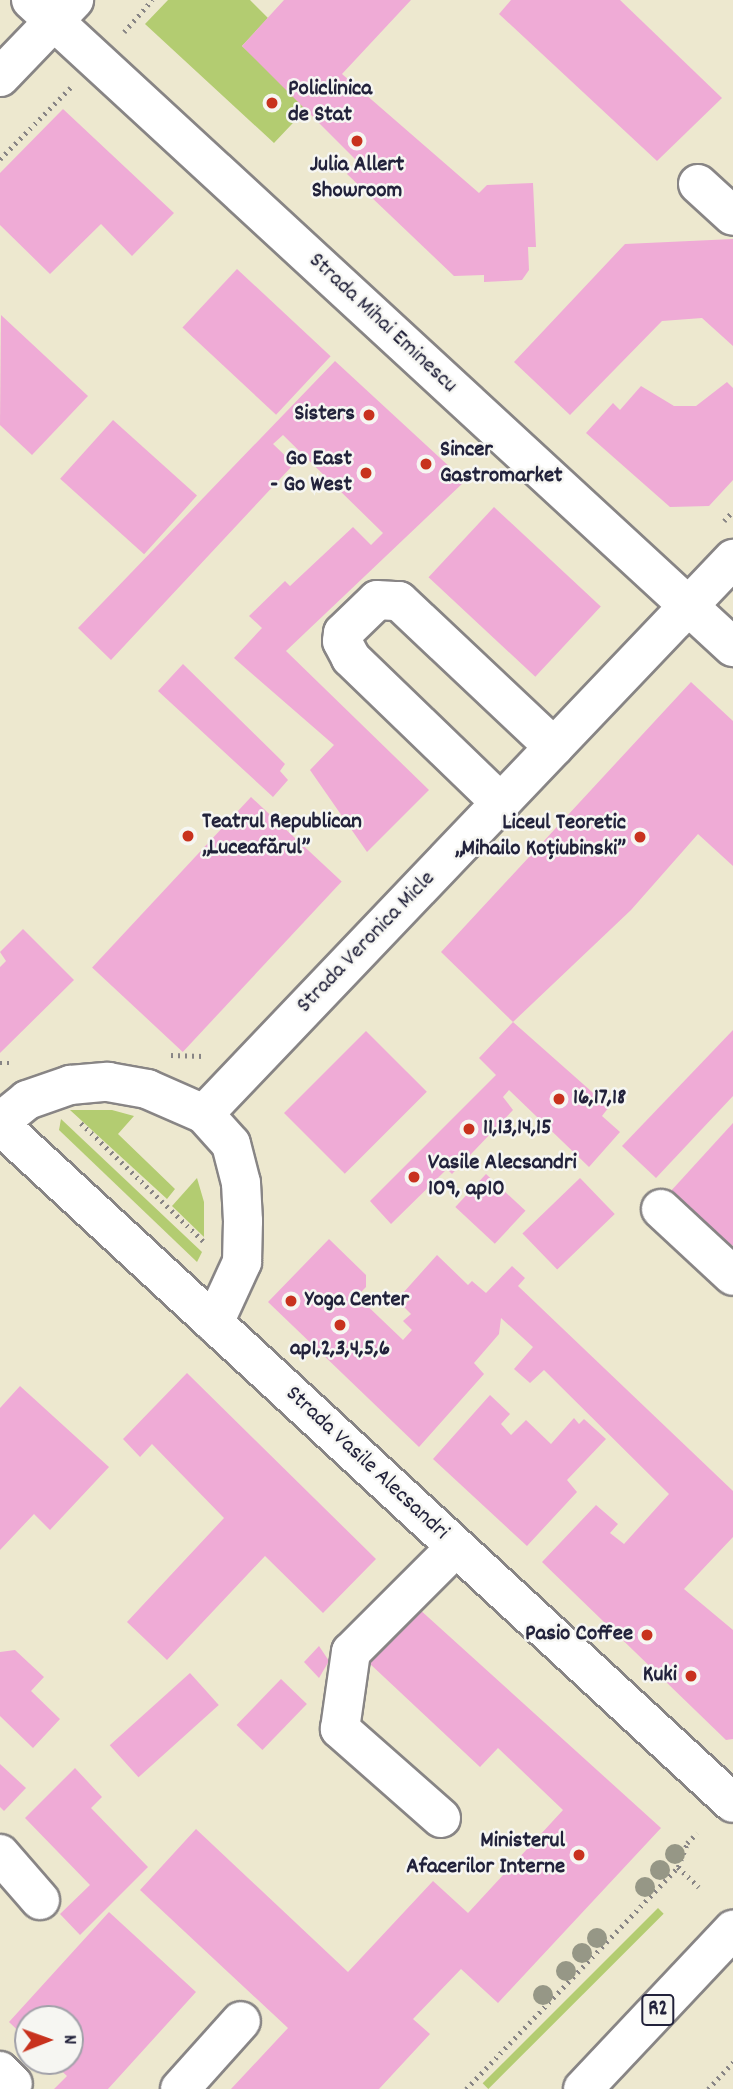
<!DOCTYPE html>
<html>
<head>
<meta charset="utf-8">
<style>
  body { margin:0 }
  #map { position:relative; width:733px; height:2089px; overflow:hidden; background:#ede8cf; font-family:Dekko,sans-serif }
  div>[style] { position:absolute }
  .green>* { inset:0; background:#b3cc71; transform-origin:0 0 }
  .building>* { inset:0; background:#efabd6; transform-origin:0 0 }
  .path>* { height:4.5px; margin-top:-2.25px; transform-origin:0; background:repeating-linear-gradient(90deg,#888585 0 2px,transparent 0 7px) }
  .roads { filter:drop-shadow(2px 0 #888585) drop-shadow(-2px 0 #888585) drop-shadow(0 2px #888585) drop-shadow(0 -2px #888585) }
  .minor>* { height:38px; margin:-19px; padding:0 19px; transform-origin:19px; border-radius:19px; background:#fff }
  .major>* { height:38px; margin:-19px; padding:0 19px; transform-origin:19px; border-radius:19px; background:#fff }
  .trees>* { width:20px; height:20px; margin:-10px; border-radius:50%; background:#969786 }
  .dots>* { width:19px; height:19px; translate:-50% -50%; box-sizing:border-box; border:4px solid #f6f6f2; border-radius:50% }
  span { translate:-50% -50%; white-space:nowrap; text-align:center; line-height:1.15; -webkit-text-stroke:5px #f6f6f2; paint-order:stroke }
  .shield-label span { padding:2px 5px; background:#f6f6f2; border:2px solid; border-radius:5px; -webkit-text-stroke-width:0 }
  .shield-label { font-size:21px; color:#22223b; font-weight:700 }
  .poi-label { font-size:23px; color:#22223b; font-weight:700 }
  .left { translate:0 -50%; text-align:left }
  .right { translate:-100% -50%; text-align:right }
  .street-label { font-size:23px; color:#22223b }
  .north { position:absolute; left:14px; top:2005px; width:70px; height:70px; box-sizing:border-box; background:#f6f6f2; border:2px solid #a1a1a9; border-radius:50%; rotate:89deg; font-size:19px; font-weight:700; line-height:28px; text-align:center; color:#22223b }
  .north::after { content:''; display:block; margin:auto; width:24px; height:32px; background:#c8321e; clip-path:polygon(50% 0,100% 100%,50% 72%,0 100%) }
</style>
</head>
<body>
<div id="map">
  <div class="green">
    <i style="clip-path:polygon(168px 0,250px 0,268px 18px,242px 46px,308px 107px,274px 143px,145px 24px)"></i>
    <i style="clip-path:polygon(70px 1110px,112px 1110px,134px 1116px,118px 1134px,175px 1189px,167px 1199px)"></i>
    <i style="clip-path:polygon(61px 1119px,202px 1252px,197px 1262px,59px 1130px)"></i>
    <i style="clip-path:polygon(197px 1178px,204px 1202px,204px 1237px,172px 1206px)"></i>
    <i style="left:658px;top:1908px;width:8px;height:248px;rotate:45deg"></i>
  </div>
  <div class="building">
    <i style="clip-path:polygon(284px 0,411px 0,342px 74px,479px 193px,487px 185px,533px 183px,536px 247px,528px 247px,529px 270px,522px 280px,484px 282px,484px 275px,454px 276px,347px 174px,358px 162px,242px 46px)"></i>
    <i style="clip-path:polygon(511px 0,620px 0,722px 98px,657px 161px,499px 14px)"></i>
    <i style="clip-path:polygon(63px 109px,174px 213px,132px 256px,101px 224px,50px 274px,0 225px,0 173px)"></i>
    <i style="clip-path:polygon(733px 239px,733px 346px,702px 318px,662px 321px,570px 415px,514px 362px,625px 244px)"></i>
    <i style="left:237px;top:269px;width:128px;height:80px;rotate:43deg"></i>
    <i style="clip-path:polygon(1px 315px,88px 396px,32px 455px,0 425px)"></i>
    <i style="clip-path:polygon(335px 361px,465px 481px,286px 651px,429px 790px,367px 852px,310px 770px,334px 745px,234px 658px,262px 628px,249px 616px,285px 581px,290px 586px,353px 527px,371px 545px,383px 533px,283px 435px,273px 444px,294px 464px,111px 660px,78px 628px)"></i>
    <i style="clip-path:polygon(727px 382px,733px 388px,733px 480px,709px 506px,670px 507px,586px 433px,613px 403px,620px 410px,641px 386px,674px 406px,696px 406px)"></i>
    <i style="left:113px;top:420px;width:113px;height:79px;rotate:42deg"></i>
    <i style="left:494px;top:507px;width:146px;height:96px;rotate:43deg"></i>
    <i style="clip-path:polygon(183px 664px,285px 764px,280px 771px,288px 780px,273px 797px,158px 691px)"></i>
    <i style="clip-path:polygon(691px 682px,733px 721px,733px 866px,698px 834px,631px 910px,513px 1022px,441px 952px)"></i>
    <i style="left:251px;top:797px;width:124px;height:233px;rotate:43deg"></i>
    <i style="clip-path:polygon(23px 929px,74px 980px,0 1053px,0 967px,6px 961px,0 952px)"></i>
    <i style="clip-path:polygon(513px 1022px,609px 1107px,602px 1116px,620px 1132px,589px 1167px,509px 1090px,503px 1097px,513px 1110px,452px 1174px,447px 1169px,391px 1224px,370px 1201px,496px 1075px,479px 1058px)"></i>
    <i style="clip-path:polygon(733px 1030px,733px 1096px,656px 1178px,622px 1146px)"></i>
    <i style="left:366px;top:1031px;width:86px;height:116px;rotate:45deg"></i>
    <i style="clip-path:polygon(733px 1123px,733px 1245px,731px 1247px,670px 1192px)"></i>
    <i style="left:486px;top:1174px;width:54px;height:45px;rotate:43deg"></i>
    <i style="left:580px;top:1178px;width:50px;height:80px;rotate:46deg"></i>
    <i style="clip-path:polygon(329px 1239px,366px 1275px,366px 1287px,357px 1296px,403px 1340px,412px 1330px,403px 1321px,411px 1314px,403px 1306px,409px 1300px,403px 1293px,437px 1255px,468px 1285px,472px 1281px,486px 1293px,512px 1266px,525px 1278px,518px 1286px,733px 1491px,733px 1537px,684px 1589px,733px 1630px,733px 1739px,726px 1740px,542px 1562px,596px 1505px,618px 1524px,610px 1533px,624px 1544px,669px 1494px,544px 1370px,530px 1383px,514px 1369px,533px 1347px,501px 1318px,499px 1334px,474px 1363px,484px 1374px,419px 1447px,268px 1302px)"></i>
    <i style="clip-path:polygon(187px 1373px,376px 1559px,323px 1613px,265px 1556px,167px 1660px,127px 1622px,224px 1518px,152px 1444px,140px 1457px,123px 1439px)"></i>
    <i style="clip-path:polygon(20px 1386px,109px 1467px,50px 1530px,34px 1514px,0 1550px,0 1408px)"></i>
    <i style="clip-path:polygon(490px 1395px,510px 1414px,501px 1424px,511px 1435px,526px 1420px,551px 1444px,574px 1418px,579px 1424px,584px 1419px,606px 1439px,567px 1480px,577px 1492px,527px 1546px,433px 1459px)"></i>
    <i style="clip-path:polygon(418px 1608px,661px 1828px,498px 2003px,461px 1969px,413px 2019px,430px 2034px,379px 2089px,231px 2089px,288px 2028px,140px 1890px,196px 1829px,348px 1972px,433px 1881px,468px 1913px,563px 1810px,498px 1748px,480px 1767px,368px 1662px)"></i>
    <i style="clip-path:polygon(319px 1646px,329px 1661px,319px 1678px,304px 1662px)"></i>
    <i style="clip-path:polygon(15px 1650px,44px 1677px,31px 1691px,60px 1719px,33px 1748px,0 1716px,0 1652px)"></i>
    <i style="left:190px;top:1673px;width:43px;height:108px;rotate:48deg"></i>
    <i style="left:281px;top:1679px;width:36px;height:64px;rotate:44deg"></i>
    <i style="clip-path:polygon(0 1764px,26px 1788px,4px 1811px,0 1807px)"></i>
    <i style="clip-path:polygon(75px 1768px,102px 1797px,91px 1808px,148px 1867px,80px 1935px,60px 1914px,90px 1885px,25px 1818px)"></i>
    <i style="clip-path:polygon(109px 1912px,196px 1992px,108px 2089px,54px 2089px,67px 2076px,51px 2061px,70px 2061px,70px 2019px,28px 2019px,28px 2040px,9px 2022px)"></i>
  </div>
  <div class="path">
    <i style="left:124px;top:32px;width:43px;rotate:-48.8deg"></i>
    <i style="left:0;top:159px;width:101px;rotate:-45.4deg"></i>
    <i style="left:724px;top:521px;width:13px;rotate:-48deg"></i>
    <i style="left:171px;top:1055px;width:32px;rotate:2deg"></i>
    <i style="left:0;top:1063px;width:11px"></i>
    <i style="left:81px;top:1123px;width:170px;rotate:44deg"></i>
    <i style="left:678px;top:1867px;width:29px;rotate:44deg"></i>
    <i style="left:466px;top:2089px;width:307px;rotate:-46.3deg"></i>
    <i style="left:678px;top:1867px;width:26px;rotate:-69deg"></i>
    <i style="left:687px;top:1843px;width:14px;rotate:-45deg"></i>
    <i style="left:708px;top:2089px;width:37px;rotate:-47deg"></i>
  </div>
  <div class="roads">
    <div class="minor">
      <i style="left:31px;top:0;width:955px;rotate:42.67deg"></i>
      <i style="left:0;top:77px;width:107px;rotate:-46.1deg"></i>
      <i style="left:698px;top:184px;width:47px;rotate:42.4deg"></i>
      <i style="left:501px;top:803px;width:209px;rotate:-136deg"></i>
      <i style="left:351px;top:658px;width:19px;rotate:-118deg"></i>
      <i style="left:342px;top:641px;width:8px;rotate:-83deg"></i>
      <i style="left:343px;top:633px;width:47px;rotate:-44.1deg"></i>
      <i style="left:377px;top:600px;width:22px;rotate:3deg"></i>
      <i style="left:399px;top:601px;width:213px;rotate:43.3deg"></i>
      <i style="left:204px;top:1114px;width:767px;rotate:-46.37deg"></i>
      <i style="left:0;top:1122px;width:35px;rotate:-39deg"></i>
      <i style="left:27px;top:1100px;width:46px;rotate:-19.2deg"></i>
      <i style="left:70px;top:1085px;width:38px;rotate:-5deg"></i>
      <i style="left:108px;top:1082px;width:40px;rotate:10deg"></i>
      <i style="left:147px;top:1089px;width:62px;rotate:23.7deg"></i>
      <i style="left:204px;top:1114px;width:40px;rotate:48deg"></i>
      <i style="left:231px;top:1144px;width:40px;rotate:75.6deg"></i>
      <i style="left:241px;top:1183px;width:38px;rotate:87deg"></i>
      <i style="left:243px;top:1221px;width:41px;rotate:91.4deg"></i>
      <i style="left:242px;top:1262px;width:67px;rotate:114.7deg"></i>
      <i style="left:661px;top:1209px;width:98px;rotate:42.9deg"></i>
      <i style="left:441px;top:1818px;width:135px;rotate:-138.6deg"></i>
      <i style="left:340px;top:1729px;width:78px;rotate:-81.9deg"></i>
      <i style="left:351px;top:1652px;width:148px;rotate:-45deg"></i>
      <i style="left:0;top:1854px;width:61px;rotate:49deg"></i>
      <i style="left:0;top:2071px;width:18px;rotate:45deg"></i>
      <i style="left:180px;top:2089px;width:91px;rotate:-48.1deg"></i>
    </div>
    <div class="major">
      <i style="left:0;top:1125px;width:998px;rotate:42.77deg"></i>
      <i style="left:583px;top:2089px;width:219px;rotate:-46.7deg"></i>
    </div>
  </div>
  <div class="trees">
    <i style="left:675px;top:1854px"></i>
    <i style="left:660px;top:1870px"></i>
    <i style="left:645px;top:1887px"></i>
    <i style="left:597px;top:1938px"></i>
    <i style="left:582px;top:1953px"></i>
    <i style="left:566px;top:1971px"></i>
    <i style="left:543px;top:1995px"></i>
  </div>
  <div class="dots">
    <i style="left:272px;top:103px;background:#c8321e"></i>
    <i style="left:357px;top:141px;background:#c8321e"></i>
    <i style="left:369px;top:415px;background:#c8321e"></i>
    <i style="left:426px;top:464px;background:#c8321e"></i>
    <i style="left:366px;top:473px;background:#c8321e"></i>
    <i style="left:188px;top:836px;background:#c8321e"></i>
    <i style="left:640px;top:837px;background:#c8321e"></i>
    <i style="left:559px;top:1099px;background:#c8321e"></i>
    <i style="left:469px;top:1129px;background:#c8321e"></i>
    <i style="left:414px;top:1177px;background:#c8321e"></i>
    <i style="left:291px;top:1301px;background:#c8321e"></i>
    <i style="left:340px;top:1325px;background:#c8321e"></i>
    <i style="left:647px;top:1635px;background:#c8321e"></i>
    <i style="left:691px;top:1676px;background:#c8321e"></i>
    <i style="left:579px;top:1855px;background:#c8321e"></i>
  </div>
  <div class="shield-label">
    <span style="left:658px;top:2010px">R2</span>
  </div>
  <div class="poi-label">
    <span class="left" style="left:288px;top:103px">Policlinica<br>de Stat</span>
    <span style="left:357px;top:179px">Julia Allert<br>Showroom</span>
    <span class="right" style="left:355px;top:415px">Sisters</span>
    <span class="left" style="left:440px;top:464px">Sincer<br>Gastromarket</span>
    <span class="right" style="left:352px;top:473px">Go East<br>- Go West</span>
    <span class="left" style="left:202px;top:836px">Teatrul Republican<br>„Luceafărul”</span>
    <span class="right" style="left:626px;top:837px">Liceul Teoretic<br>„Mihailo Koțiubinski”</span>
    <span class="left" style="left:573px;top:1099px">16,17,18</span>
    <span class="left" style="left:483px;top:1129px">11,13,14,15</span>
    <span class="left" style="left:428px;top:1177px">Vasile Alecsandri<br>109, ap10</span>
    <span class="left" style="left:305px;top:1301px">Yoga Center</span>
    <span style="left:340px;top:1350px">ap1,2,3,4,5,6</span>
    <span class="right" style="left:633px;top:1635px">Pasio Coffee</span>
    <span class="right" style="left:677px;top:1676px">Kuki</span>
    <span class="right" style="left:565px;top:1855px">Ministerul<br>Afacerilor Interne</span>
  </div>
  <div class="street-label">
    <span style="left:382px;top:324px;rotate:43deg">Strada Mihai Eminescu</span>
    <span style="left:367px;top:943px;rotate:-46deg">Strada Veronica Micle</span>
    <span style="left:366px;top:1464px;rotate:43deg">Strada Vasile Alecsandri</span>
  </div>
  <div class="north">N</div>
</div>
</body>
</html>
